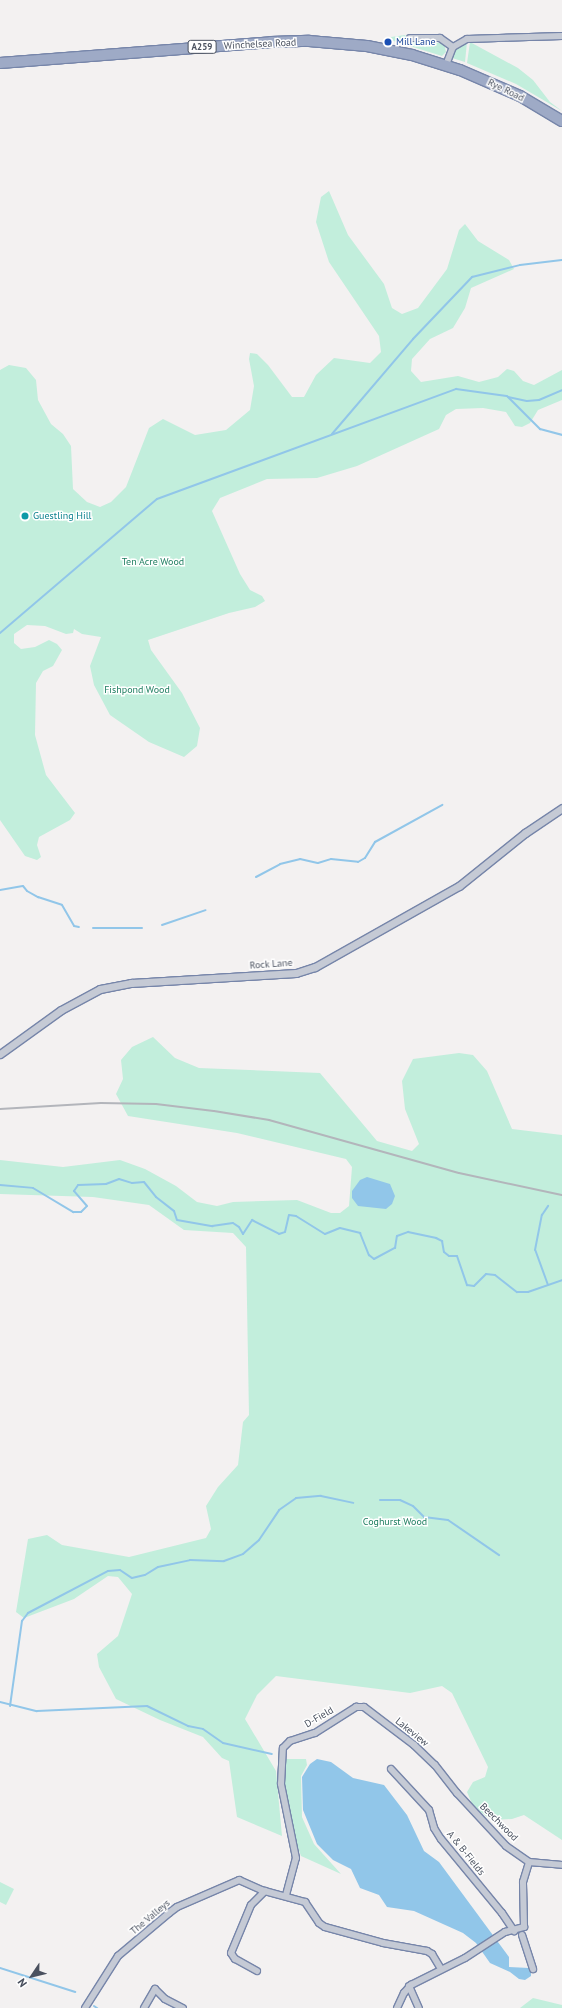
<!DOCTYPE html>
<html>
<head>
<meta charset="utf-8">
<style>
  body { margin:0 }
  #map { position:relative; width:562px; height:2008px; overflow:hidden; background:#f3f1f1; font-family:"PT Sans",sans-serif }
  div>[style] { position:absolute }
  .green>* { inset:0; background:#c2eedc }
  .water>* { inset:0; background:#91c6e9 }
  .stream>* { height:2px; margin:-1px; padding:0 1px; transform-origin:1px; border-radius:1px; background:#91c6e9 }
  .roads { filter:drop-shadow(1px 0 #7685a9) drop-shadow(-1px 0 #7685a9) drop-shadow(0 1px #7685a9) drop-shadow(0 -1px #7685a9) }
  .minor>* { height:6px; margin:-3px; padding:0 3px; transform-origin:3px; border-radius:3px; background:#c5cad5 }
  .tertiary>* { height:7px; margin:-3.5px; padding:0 3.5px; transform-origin:3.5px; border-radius:3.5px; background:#c5cad5 }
  .trunk>* { height:10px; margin:-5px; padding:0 5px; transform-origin:5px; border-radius:5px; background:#9eaac6 }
  .rail>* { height:2px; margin:-1px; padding:0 1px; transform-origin:1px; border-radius:1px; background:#b3b5bb }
  .dots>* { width:11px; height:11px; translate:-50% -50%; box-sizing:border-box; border:2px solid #fff; border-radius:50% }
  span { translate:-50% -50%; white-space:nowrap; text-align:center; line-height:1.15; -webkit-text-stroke:3px #fff; paint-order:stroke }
  .shield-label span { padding:1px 3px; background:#fff; border:1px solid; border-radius:3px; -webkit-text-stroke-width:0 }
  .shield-label { font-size:9px; color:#49505e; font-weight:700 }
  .transit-label { font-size:10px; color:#164399 }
  .left { translate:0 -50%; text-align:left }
  .street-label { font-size:10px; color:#49505e }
  .culture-label { font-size:10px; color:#0d838f }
  .park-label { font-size:10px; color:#1c7d5f }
  .north { position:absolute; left:12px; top:1956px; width:40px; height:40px; -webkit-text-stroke:3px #fff; paint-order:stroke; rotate:235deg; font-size:11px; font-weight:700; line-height:16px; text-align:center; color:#49505e }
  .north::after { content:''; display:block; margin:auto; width:14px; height:18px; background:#49505e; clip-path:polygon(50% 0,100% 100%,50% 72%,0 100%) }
</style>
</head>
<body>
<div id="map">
  <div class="green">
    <i style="clip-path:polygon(405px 35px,410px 42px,444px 43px,446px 52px,442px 56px,384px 38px)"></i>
    <i style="clip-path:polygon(467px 42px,465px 62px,452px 58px,455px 50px)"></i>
    <i style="clip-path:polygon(470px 42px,518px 68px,533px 80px,550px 102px,562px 111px,516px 84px,467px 63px)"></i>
    <i style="clip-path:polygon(329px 191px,348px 235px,384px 284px,392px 308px,402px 314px,418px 308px,447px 269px,459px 230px,465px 224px,478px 241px,509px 260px,514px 269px,471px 288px,465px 308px,453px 328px,430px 339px,412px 359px,411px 371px,421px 382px,458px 376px,479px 382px,498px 377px,507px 369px,514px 371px,523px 381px,534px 385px,562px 370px,562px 400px,538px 410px,530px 423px,522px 427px,515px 426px,506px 412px,483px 408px,456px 409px,446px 415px,439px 429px,357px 466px,317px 478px,267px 479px,220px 498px,212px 511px,240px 574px,250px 590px,262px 596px,265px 601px,255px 607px,229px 613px,148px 640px,151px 650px,182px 693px,200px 728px,197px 746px,184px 757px,149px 742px,110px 715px,94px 685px,90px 666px,101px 637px,82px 634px,74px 629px,73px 633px,66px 634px,45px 626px,27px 625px,14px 634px,14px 643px,21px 649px,35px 647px,49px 640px,57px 644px,62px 650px,53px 666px,43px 671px,36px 683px,35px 735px,46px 775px,75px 813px,70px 820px,39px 837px,37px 845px,41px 857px,37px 860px,25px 856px,0 820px,0 370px,9px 365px,26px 368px,36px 380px,38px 400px,51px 424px,63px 434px,71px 446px,73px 489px,87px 502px,100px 507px,111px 502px,126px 487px,149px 428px,163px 419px,195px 435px,226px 430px,250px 410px,254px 386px,249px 359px,250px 353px,257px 354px,268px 365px,292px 397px,304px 397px,316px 375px,334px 358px,370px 363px,381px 352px,379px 336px,329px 262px,316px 222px,321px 197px)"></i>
    <i style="clip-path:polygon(153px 1037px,175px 1058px,199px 1068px,320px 1073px,377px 1141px,412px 1151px,419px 1144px,405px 1109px,402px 1081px,413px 1059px,459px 1053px,473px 1055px,487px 1071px,512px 1129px,562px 1135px,562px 1840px,524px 1815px,512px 1819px,491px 1820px,473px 1806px,467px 1792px,473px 1782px,485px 1777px,488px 1767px,452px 1693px,442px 1686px,410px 1693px,276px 1676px,257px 1695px,245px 1719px,276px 1771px,282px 1836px,237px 1817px,229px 1761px,222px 1758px,203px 1737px,160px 1720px,116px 1699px,99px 1667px,97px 1654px,118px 1636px,132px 1594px,118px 1577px,108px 1576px,74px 1599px,24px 1618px,16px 1612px,28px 1539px,47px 1535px,62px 1545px,129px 1557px,206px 1538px,211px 1529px,206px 1506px,218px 1487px,238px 1465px,243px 1422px,249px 1415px,246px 1247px,233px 1233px,184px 1230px,149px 1205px,93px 1197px,0 1194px,0 1160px,63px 1167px,120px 1160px,145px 1169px,176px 1186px,197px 1202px,217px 1206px,233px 1202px,297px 1200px,331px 1213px,340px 1213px,349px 1206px,352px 1167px,346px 1159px,237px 1133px,128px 1116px,116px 1094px,123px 1079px,121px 1060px,132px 1047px)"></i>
    <i style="clip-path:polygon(285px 1759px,306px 1759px,307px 1765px,301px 1776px,302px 1817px,314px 1844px,341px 1874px,301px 1856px,282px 1802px)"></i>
    <i style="clip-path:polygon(0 1882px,14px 1889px,6px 1905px,0 1902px)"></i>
    <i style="clip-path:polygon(533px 1998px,562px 2005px,562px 2008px,520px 2008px)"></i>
  </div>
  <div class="water">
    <i style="clip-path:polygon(367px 1177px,390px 1184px,395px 1196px,392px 1204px,386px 1209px,358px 1206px,352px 1198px,352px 1191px,360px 1180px)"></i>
    <i style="clip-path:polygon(317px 1759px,331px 1762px,353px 1778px,384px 1785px,407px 1815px,424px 1851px,439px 1862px,509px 1957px,509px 1967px,529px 1968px,531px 1970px,531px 1976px,525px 1980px,519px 1979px,510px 1972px,490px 1963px,476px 1943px,463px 1933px,414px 1911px,387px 1907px,379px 1895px,360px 1888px,351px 1869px,333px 1860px,317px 1844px,303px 1810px,302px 1777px,310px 1764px)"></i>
  </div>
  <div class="stream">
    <i style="left:508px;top:397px;width:19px;rotate:12deg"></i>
    <i style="left:527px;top:401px;width:12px;rotate:-5deg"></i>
    <i style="left:539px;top:400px;width:25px;rotate:-23deg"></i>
    <i style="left:332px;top:434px;width:125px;rotate:-49.5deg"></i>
    <i style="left:413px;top:339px;width:86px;rotate:-46.4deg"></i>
    <i style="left:472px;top:277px;width:49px;rotate:-14deg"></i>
    <i style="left:520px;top:265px;width:42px;rotate:-6.8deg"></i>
    <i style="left:0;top:633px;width:206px;rotate:-40.5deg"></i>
    <i style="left:157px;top:499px;width:319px;rotate:-20.2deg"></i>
    <i style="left:456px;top:389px;width:51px;rotate:7.8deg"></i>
    <i style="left:507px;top:396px;width:47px;rotate:45deg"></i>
    <i style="left:540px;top:429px;width:23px;rotate:15deg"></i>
    <i style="left:256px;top:877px;width:27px;rotate:-28deg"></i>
    <i style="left:280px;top:864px;width:21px;rotate:-14deg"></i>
    <i style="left:300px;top:859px;width:18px;rotate:13deg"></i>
    <i style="left:318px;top:863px;width:14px;rotate:-17deg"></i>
    <i style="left:331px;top:859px;width:27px;rotate:6deg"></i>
    <i style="left:358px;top:862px;width:8px;rotate:-30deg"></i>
    <i style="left:365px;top:858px;width:19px;rotate:-58deg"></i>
    <i style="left:375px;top:842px;width:77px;rotate:-28.9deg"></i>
    <i style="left:0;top:890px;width:23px;rotate:-10deg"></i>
    <i style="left:23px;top:886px;width:6px;rotate:51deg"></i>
    <i style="left:27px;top:891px;width:13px;rotate:29deg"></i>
    <i style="left:38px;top:897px;width:25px;rotate:18deg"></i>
    <i style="left:62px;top:905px;width:24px;rotate:60deg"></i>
    <i style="left:74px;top:926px;width:5px;rotate:11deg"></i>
    <i style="left:162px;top:925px;width:46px;rotate:-18.8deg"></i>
    <i style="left:93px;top:928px;width:49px"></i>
    <i style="left:0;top:1185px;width:33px;rotate:5deg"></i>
    <i style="left:33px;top:1188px;width:47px;rotate:31deg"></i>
    <i style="left:73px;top:1212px;width:8px"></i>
    <i style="left:81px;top:1212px;width:8px;rotate:-45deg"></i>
    <i style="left:87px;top:1206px;width:20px;rotate:-131deg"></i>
    <i style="left:74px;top:1191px;width:7px;rotate:-56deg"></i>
    <i style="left:78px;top:1185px;width:28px;rotate:-2deg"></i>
    <i style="left:106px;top:1184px;width:14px;rotate:-21deg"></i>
    <i style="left:119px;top:1179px;width:14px;rotate:17deg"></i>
    <i style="left:132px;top:1183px;width:12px;rotate:-5deg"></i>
    <i style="left:144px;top:1182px;width:19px;rotate:51deg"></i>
    <i style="left:156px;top:1197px;width:23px;rotate:38deg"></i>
    <i style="left:174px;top:1211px;width:9px;rotate:72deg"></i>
    <i style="left:177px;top:1220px;width:36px;rotate:10deg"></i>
    <i style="left:212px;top:1226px;width:21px;rotate:-8deg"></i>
    <i style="left:233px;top:1223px;width:7px;rotate:34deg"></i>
    <i style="left:239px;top:1227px;width:8px;rotate:60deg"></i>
    <i style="left:243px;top:1234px;width:17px;rotate:-57deg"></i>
    <i style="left:252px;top:1220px;width:30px;rotate:27deg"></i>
    <i style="left:279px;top:1234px;width:6px;rotate:-18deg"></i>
    <i style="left:285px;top:1232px;width:17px;rotate:-77deg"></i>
    <i style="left:289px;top:1215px;width:7px;rotate:8deg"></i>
    <i style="left:296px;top:1216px;width:34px;rotate:32deg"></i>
    <i style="left:325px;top:1234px;width:16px;rotate:-22deg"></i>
    <i style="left:340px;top:1228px;width:21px;rotate:14deg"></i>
    <i style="left:360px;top:1233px;width:24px;rotate:68deg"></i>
    <i style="left:369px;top:1255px;width:6px;rotate:39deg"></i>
    <i style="left:374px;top:1259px;width:24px;rotate:-28deg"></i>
    <i style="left:395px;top:1248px;width:12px;rotate:-81deg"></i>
    <i style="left:397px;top:1236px;width:12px;rotate:-20deg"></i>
    <i style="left:408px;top:1232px;width:29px;rotate:12deg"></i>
    <i style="left:436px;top:1238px;width:7px;rotate:27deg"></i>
    <i style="left:442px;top:1241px;width:11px;rotate:80deg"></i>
    <i style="left:444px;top:1252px;width:6px;rotate:39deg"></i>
    <i style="left:449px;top:1256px;width:8px"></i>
    <i style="left:457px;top:1256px;width:31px;rotate:71deg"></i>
    <i style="left:467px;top:1285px;width:7px;rotate:8deg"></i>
    <i style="left:474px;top:1286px;width:17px;rotate:-45deg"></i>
    <i style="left:486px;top:1274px;width:9px;rotate:6deg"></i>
    <i style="left:495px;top:1275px;width:28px;rotate:38deg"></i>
    <i style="left:517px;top:1292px;width:11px"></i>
    <i style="left:528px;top:1292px;width:36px;rotate:-19deg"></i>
    <i style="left:548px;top:1285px;width:37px;rotate:-110deg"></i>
    <i style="left:535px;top:1250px;width:36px;rotate:-79deg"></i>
    <i style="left:542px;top:1215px;width:11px;rotate:-56deg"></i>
    <i style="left:380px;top:1500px;width:20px"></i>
    <i style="left:400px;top:1500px;width:14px;rotate:25deg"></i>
    <i style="left:413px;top:1506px;width:16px;rotate:45deg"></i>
    <i style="left:424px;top:1517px;width:24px;rotate:7deg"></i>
    <i style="left:448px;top:1520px;width:62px;rotate:34.5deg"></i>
    <i style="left:0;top:1702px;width:38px;rotate:14deg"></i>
    <i style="left:37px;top:1711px;width:110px;rotate:-2.6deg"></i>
    <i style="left:147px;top:1706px;width:46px;rotate:26deg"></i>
    <i style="left:188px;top:1726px;width:15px;rotate:11deg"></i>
    <i style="left:203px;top:1729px;width:24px;rotate:35deg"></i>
    <i style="left:223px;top:1743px;width:50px;rotate:12.7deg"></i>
    <i style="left:10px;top:1706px;width:86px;rotate:-82deg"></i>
    <i style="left:22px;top:1621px;width:10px;rotate:-53deg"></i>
    <i style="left:28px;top:1613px;width:90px;rotate:-27.7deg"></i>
    <i style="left:108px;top:1571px;width:12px;rotate:-5deg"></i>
    <i style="left:120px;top:1570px;width:14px;rotate:34deg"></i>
    <i style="left:132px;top:1578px;width:13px;rotate:-13deg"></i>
    <i style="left:145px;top:1575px;width:15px;rotate:-32deg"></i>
    <i style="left:158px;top:1567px;width:33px;rotate:-12deg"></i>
    <i style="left:190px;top:1560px;width:34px;rotate:2deg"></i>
    <i style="left:224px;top:1561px;width:20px;rotate:-20deg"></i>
    <i style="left:243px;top:1554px;width:21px;rotate:-41deg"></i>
    <i style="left:259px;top:1540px;width:36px;rotate:-56deg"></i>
    <i style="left:279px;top:1510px;width:21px;rotate:-35deg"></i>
    <i style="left:296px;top:1498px;width:25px;rotate:-5deg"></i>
    <i style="left:321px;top:1496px;width:33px;rotate:12deg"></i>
    <i style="left:0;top:1968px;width:79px;rotate:17.7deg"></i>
    <i style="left:94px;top:2006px;width:4px;rotate:34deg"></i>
  </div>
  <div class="roads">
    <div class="minor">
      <i style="left:410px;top:38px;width:30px"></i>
      <i style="left:440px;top:38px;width:16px;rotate:35deg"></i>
      <i style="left:446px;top:65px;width:19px;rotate:-69deg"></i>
      <i style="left:453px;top:47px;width:16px;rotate:-30deg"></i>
      <i style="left:467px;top:39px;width:95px;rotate:-1.8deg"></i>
      <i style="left:391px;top:1769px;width:56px;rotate:47.2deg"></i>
      <i style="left:429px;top:1810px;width:19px;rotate:74deg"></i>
      <i style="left:434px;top:1828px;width:13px;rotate:58deg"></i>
      <i style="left:441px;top:1839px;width:96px;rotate:50.5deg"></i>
      <i style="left:502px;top:1913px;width:22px;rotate:56deg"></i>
      <i style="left:286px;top:1895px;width:38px;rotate:-75deg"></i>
      <i style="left:296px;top:1858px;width:76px;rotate:-101.5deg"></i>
      <i style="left:281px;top:1784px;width:36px;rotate:-87deg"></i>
      <i style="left:283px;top:1748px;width:10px;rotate:-45deg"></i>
      <i style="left:290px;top:1741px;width:26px;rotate:-18deg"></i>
      <i style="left:315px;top:1733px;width:49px;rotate:-32.4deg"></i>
      <i style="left:356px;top:1707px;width:8px"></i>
      <i style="left:364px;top:1707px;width:63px;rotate:37.2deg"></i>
      <i style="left:414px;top:1745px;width:29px;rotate:44deg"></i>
      <i style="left:435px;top:1765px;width:36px;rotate:52deg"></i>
      <i style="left:457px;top:1793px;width:72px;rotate:47.2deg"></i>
      <i style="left:506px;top:1846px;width:28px;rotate:35deg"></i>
      <i style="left:522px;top:1935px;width:36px;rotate:72deg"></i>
      <i style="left:257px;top:1971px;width:25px;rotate:-151deg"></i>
      <i style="left:235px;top:1959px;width:7px;rotate:-124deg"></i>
      <i style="left:231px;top:1953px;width:52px;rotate:-67.4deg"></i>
      <i style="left:251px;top:1905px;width:20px;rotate:-45deg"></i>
      <i style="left:409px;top:1986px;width:24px;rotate:66deg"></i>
      <i style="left:85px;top:2008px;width:62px;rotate:-57.6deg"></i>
      <i style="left:118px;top:1956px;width:67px;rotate:-40.1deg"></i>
      <i style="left:169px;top:1913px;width:10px;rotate:-37deg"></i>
      <i style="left:177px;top:1907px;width:68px;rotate:-23.5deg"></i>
      <i style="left:239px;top:1880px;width:24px;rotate:24deg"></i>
      <i style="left:261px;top:1890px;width:46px;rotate:15.3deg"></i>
      <i style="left:305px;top:1902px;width:25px;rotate:56deg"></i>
      <i style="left:319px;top:1923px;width:7px;rotate:34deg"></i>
      <i style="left:325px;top:1927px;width:60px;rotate:15.4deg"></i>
      <i style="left:383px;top:1943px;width:45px;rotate:10.3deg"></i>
      <i style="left:427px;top:1951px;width:6px;rotate:31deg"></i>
      <i style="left:432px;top:1954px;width:17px;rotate:59deg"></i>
      <i style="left:144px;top:2008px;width:22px;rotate:-60deg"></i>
      <i style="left:155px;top:1989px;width:14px;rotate:45deg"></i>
      <i style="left:165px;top:1999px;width:20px;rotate:27deg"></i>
      <i style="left:397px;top:2008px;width:17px;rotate:-65deg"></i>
      <i style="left:404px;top:1993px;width:11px;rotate:-49deg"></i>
      <i style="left:411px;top:1985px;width:60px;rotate:-26.6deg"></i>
      <i style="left:465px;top:1958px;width:48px;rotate:-33deg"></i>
      <i style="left:505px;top:1932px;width:20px;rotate:-15deg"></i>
      <i style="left:524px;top:1927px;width:45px;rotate:-91.3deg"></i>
      <i style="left:523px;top:1882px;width:21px;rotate:-73deg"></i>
      <i style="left:529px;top:1862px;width:33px;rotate:5deg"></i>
    </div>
    <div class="tertiary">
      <i style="left:0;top:1054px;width:75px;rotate:-35.8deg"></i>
      <i style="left:61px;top:1010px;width:44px;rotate:-28.3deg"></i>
      <i style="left:100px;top:989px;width:32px;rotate:-11deg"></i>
      <i style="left:131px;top:983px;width:165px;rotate:-3.5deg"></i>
      <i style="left:296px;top:973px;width:20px;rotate:-18deg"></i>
      <i style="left:315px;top:967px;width:165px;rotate:-29.4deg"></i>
      <i style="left:459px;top:886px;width:85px;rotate:-38.8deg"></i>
      <i style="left:525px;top:833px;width:45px;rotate:-34deg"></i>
    </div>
    <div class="trunk">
      <i style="left:0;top:63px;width:272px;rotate:-4.4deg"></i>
      <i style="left:271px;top:42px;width:38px;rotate:-2deg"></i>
      <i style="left:309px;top:41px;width:58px;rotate:4.9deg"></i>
      <i style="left:367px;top:46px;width:46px;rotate:11.3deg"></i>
      <i style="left:412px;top:55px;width:50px;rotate:17.4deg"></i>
      <i style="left:460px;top:70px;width:65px;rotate:23.4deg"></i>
      <i style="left:520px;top:96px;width:49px;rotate:30.8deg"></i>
    </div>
  </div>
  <div class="rail">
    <i style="left:0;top:1109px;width:101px;rotate:-3.4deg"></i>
    <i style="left:101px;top:1103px;width:55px;rotate:1deg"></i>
    <i style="left:156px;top:1104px;width:58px;rotate:6.9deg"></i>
    <i style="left:214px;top:1111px;width:56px;rotate:9.3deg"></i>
    <i style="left:269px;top:1120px;width:197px;rotate:15.6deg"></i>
    <i style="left:459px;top:1173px;width:105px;rotate:12.1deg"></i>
  </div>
  <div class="dots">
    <i style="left:388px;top:42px;background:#1a4fb4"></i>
    <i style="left:25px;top:516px;background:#0f9aa8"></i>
  </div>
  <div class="shield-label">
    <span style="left:202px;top:47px">A259</span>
  </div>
  <div class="transit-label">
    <span class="left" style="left:396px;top:42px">Mill Lane</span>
  </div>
  <div class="street-label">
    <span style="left:260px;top:44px;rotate:-3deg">Winchelsea Road</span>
    <span style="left:506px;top:90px;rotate:26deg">Rye Road</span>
    <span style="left:271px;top:964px;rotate:-4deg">Rock Lane</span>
    <span style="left:319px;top:1717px;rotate:-30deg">D-Field</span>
    <span style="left:412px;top:1732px;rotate:39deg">Lakeview</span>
    <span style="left:499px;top:1822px;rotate:45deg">Beechwood</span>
    <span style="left:466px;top:1853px;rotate:51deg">A &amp; B-Fields</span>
    <span style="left:150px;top:1917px;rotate:-40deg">The Valleys</span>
  </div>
  <div class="culture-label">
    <span class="left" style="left:33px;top:516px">Guestling Hill</span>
  </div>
  <div class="park-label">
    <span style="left:153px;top:562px">Ten Acre Wood</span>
    <span style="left:137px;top:690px">Fishpond Wood</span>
    <span style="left:395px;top:1522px">Coghurst Wood</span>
  </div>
  <div class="north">N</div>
</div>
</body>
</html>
